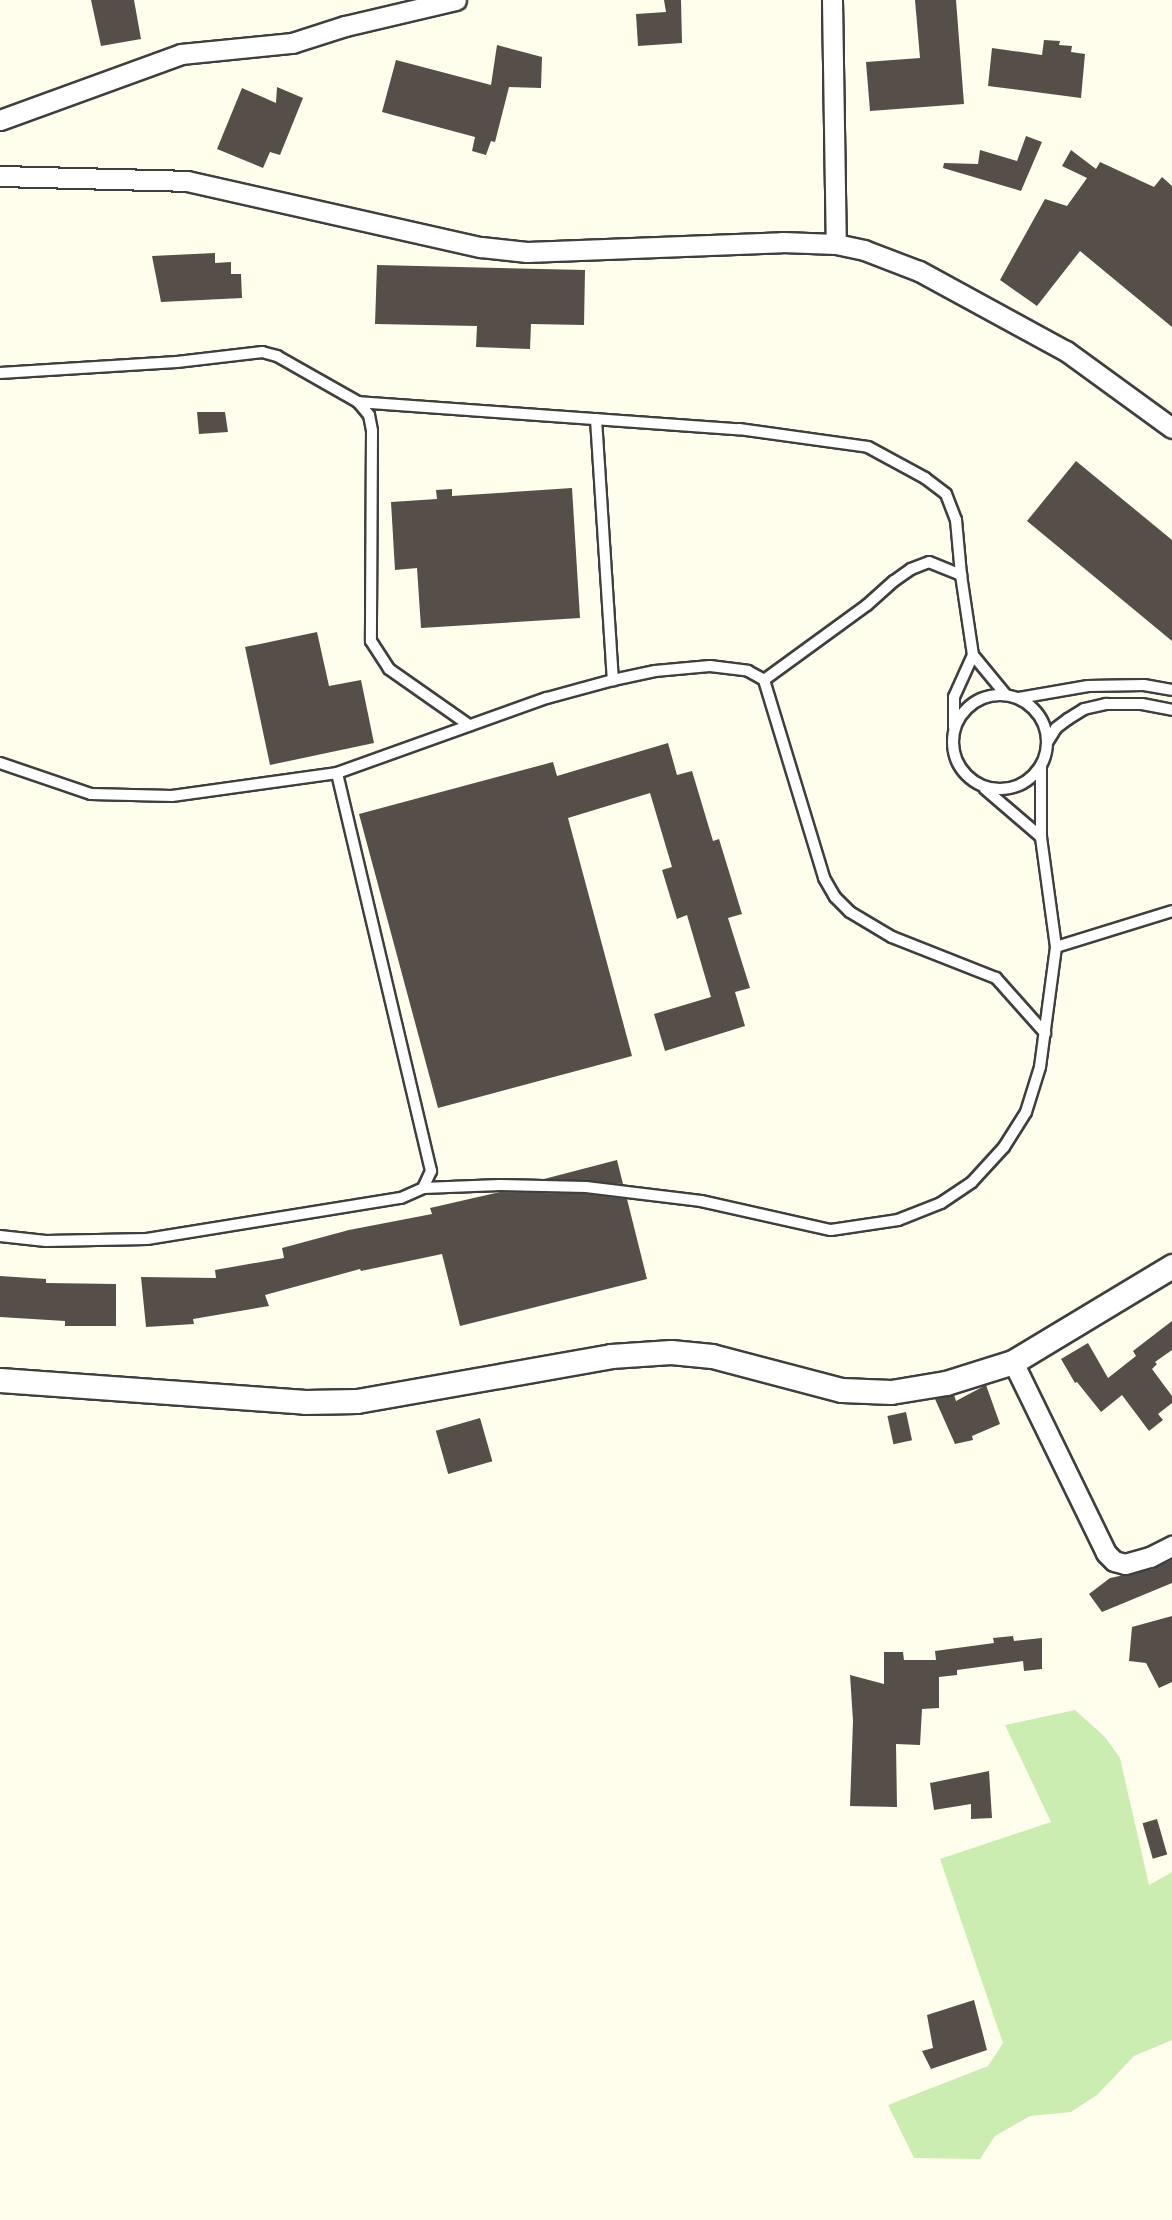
<!DOCTYPE html>
<html>
<head>
<meta charset="utf-8">
<style>
  body { margin:0 }
  #map { position:relative; width:1172px; height:2220px; overflow:hidden; background:#fffdec; font-family:"Noto Serif",serif }
  div>[style] { position:absolute }
  .green>* { inset:0; background:#ccedb2 }
  .building>* { inset:0; background:#564e48; transform-origin:0 0 }
  .roads { filter:drop-shadow(2px 0 #3f3f3f) drop-shadow(-2px 0 #3f3f3f) drop-shadow(0 2px #3f3f3f) drop-shadow(0 -2px #3f3f3f) }
  .service>* { height:10px; margin:-5px; padding:0 5px; transform-origin:5px; border-radius:5px; background:#fff }
  .service>.ring { margin:-5px; padding:0; box-sizing:content-box; background:none; border:10px solid #fff; border-radius:50% }
  .minor>* { height:19px; margin:-9.5px; padding:0 9.5px; transform-origin:9.5px; border-radius:9.5px; background:#fff }
  .tertiary>* { height:23px; margin:-11.5px; padding:0 11.5px; transform-origin:11.5px; border-radius:11.5px; background:#fff }
  span { translate:-50% -50%; white-space:nowrap; text-align:center; line-height:1.15; -webkit-text-stroke:7px #fff; paint-order:stroke }
</style>
</head>
<body>
<div id="map">
  <div class="green">
    <i style="clip-path:polygon(1075px 1710px,1105px 1737px,1120px 1758px,1149px 1885px,1172px 1872px,1172px 2040px,1134px 2056px,1097px 2095px,1071px 2112px,1030px 2116px,995px 2136px,980px 2159px,914px 2158px,888px 2105px,988px 2066px,1003px 2043px,940px 1859px,1051px 1822px,1005px 1725px)"></i>
  </div>
  <div class="building">
    <i style="clip-path:polygon(91px 0,134px 0,141px 39px,101px 46px)"></i>
    <i style="clip-path:polygon(664px 0,681px 0,682px 43px,638px 46px,636px 14px,666px 12px)"></i>
    <i style="clip-path:polygon(915px 0,956px 0,964px 104px,870px 111px,866px 62px,920px 58px)"></i>
    <i style="clip-path:polygon(1044px 40px,1060px 41px,1059px 45px,1072px 46px,1071px 52px,1085px 54px,1081px 98px,988px 86px,992px 48px,1042px 55px)"></i>
    <i style="clip-path:polygon(497px 45px,542px 57px,541px 88px,509px 87px,495px 142px,491px 141px,486px 155px,472px 151px,475px 137px,382px 112px,396px 60px,491px 85px)"></i>
    <i style="clip-path:polygon(277px 87px,303px 98px,280px 155px,270px 152px,263px 168px,217px 149px,242px 88px,276px 103px)"></i>
    <i style="clip-path:polygon(1026px 136px,1042px 142px,1021px 191px,943px 168px,944px 163px,978px 164px,980px 150px,1017px 161px)"></i>
    <i style="clip-path:polygon(1071px 150px,1096px 169px,1100px 162px,1154px 187px,1162px 177px,1172px 186px,1172px 327px,1080px 251px,1037px 306px,1000px 280px,1045px 199px,1067px 206px,1087px 178px,1062px 166px)"></i>
    <i style="clip-path:polygon(215px 253px,215px 263px,231px 262px,231px 274px,241px 274px,242px 298px,161px 302px,152px 256px)"></i>
    <i style="clip-path:polygon(377px 265px,585px 270px,584px 325px,531px 324px,530px 349px,476px 347px,477px 326px,375px 324px)"></i>
    <i style="clip-path:polygon(197px 412px,225px 412px,228px 432px,199px 434px)"></i>
    <i style="clip-path:polygon(1076px 461px,1172px 540px,1172px 641px,1027px 521px)"></i>
    <i style="clip-path:polygon(572px 488px,580px 618px,421px 628px,417px 568px,395px 570px,391px 502px,437px 499px,436px 490px,452px 489px,452px 496px)"></i>
    <i style="clip-path:polygon(317px 632px,329px 686px,361px 680px,374px 743px,270px 765px,245px 647px)"></i>
    <i style="clip-path:polygon(668px 743px,677px 775px,692px 771px,713px 841px,719px 839px,742px 914px,728px 918px,750px 988px,735px 992px,745px 1026px,665px 1051px,654px 1014px,711px 997px,687px 915px,677px 919px,662px 870px,672px 867px,650px 793px,568px 818px,632px 1056px,438px 1108px,359px 814px,553px 762px,557px 776px)"></i>
    <i style="clip-path:polygon(617px 1160px,623px 1184px,544px 1179px)"></i>
    <i style="clip-path:polygon(500px 1192px,585px 1194px,627px 1199px,647px 1279px,460px 1326px,442px 1254px,361px 1271px,360px 1269px,265px 1295px,269px 1306px,193px 1319px,194px 1324px,146px 1327px,141px 1277px,216px 1278px,215px 1270px,284px 1258px,282px 1248px,349px 1230px,432px 1214px,430px 1208px)"></i>
    <i style="clip-path:polygon(0 1276px,46px 1279px,46px 1283px,116px 1284px,116px 1326px,65px 1326px,65px 1321px,0 1317px)"></i>
    <i style="clip-path:polygon(1172px 1321px,1172px 1350px,1155px 1362px,1157px 1364px,1152px 1369px,1172px 1396px,1172px 1403px,1158px 1414px,1163px 1420px,1149px 1431px,1122px 1395px,1101px 1412px,1077px 1382px,1075px 1383px,1061px 1359px,1088px 1343px,1108px 1378px,1136px 1356px,1133px 1351px)"></i>
    <i style="clip-path:polygon(986px 1385px,1000px 1424px,972px 1436px,973px 1440px,955px 1444px,935px 1399px,954px 1395px,956px 1401px)"></i>
    <i style="left:906px;top:1412px;width:29px;height:19px;rotate:78deg"></i>
    <i style="left:480px;top:1418px;width:45px;height:46px;rotate:74deg"></i>
    <i style="clip-path:polygon(1172px 1560px,1172px 1583px,1102px 1612px,1089px 1594px,1110px 1578px,1153px 1569px)"></i>
    <i style="clip-path:polygon(1172px 1616px,1172px 1682px,1159px 1688px,1146px 1663px,1129px 1661px,1132px 1627px)"></i>
    <i style="clip-path:polygon(1013px 1636px,1014px 1641px,1042px 1638px,1042px 1669px,1024px 1671px,1023px 1661px,957px 1670px,957px 1675px,939px 1677px,939px 1708px,922px 1709px,920px 1745px,896px 1744px,897px 1807px,850px 1806px,853px 1721px,850px 1675px,884px 1684px,884px 1652px,903px 1652px,904px 1660px,936px 1660px,935px 1651px,994px 1643px,993px 1638px)"></i>
    <i style="clip-path:polygon(989px 1771px,992px 1818px,971px 1819px,971px 1804px,934px 1810px,930px 1783px)"></i>
    <i style="left:1157px;top:1819px;width:37px;height:15px;rotate:74deg"></i>
    <i style="clip-path:polygon(974px 2000px,987px 2050px,931px 2069px,922px 2051px,933px 2048px,927px 2015px)"></i>
  </div>
  <div class="roads">
    <div class="service">
      <i style="left:0;top:373px;width:177px;rotate:-3.6deg"></i>
      <i style="left:177px;top:362px;width:86px;rotate:-6.7deg"></i>
      <i style="left:262px;top:352px;width:16px;rotate:15deg"></i>
      <i style="left:277px;top:356px;width:93px;rotate:29.6deg"></i>
      <i style="left:358px;top:402px;width:17px;rotate:50deg"></i>
      <i style="left:369px;top:415px;width:16px;rotate:79deg"></i>
      <i style="left:372px;top:431px;width:210px;rotate:90.3deg"></i>
      <i style="left:371px;top:641px;width:33px;rotate:57deg"></i>
      <i style="left:389px;top:669px;width:98px;rotate:35deg"></i>
      <i style="left:358px;top:402px;width:382px;rotate:4.1deg"></i>
      <i style="left:739px;top:429px;width:130px;rotate:7.9deg"></i>
      <i style="left:868px;top:447px;width:65px;rotate:28.5deg"></i>
      <i style="left:925px;top:478px;width:26px;rotate:37deg"></i>
      <i style="left:946px;top:494px;width:28px;rotate:69deg"></i>
      <i style="left:956px;top:520px;width:55px;rotate:84.8deg"></i>
      <i style="left:596px;top:419px;width:262px;rotate:86.3deg"></i>
      <i style="left:764px;top:680px;width:127px;rotate:-36.1deg"></i>
      <i style="left:867px;top:605px;width:36px;rotate:-42deg"></i>
      <i style="left:894px;top:581px;width:21px;rotate:-35deg"></i>
      <i style="left:911px;top:569px;width:19px;rotate:-21deg"></i>
      <i style="left:929px;top:562px;width:35px;rotate:22deg"></i>
      <i style="left:961px;top:575px;width:81px;rotate:81.5deg"></i>
      <i style="left:973px;top:655px;width:52px;rotate:50.5deg"></i>
      <i class="ring" style="left:953px;top:695px;width:84px;height:84px"></i>
      <i style="left:1019px;top:698px;width:70px;rotate:-9.9deg"></i>
      <i style="left:1088px;top:686px;width:56px;rotate:-1deg"></i>
      <i style="left:1144px;top:685px;width:28px;rotate:10deg"></i>
      <i style="left:954px;top:727px;width:30px;rotate:-90deg"></i>
      <i style="left:954px;top:697px;width:46px;rotate:-65.7deg"></i>
      <i style="left:1048px;top:741px;width:15px;rotate:-58deg"></i>
      <i style="left:1056px;top:728px;width:15px;rotate:-37deg"></i>
      <i style="left:1068px;top:719px;width:19px;rotate:-32deg"></i>
      <i style="left:1084px;top:709px;width:23px;rotate:-13deg"></i>
      <i style="left:1106px;top:704px;width:36px"></i>
      <i style="left:1142px;top:704px;width:31px;rotate:11deg"></i>
      <i style="left:0;top:763px;width:96px;rotate:18.8deg"></i>
      <i style="left:91px;top:794px;width:81px;rotate:1.4deg"></i>
      <i style="left:172px;top:796px;width:167px;rotate:-7.9deg"></i>
      <i style="left:337px;top:773px;width:223px;rotate:-19.7deg"></i>
      <i style="left:547px;top:698px;width:68px;rotate:-15.3deg"></i>
      <i style="left:613px;top:680px;width:43px;rotate:-12.1deg"></i>
      <i style="left:655px;top:671px;width:55px;rotate:-5.2deg"></i>
      <i style="left:710px;top:666px;width:38px;rotate:7deg"></i>
      <i style="left:748px;top:671px;width:18px;rotate:29deg"></i>
      <i style="left:764px;top:680px;width:207px;rotate:73.1deg"></i>
      <i style="left:824px;top:878px;width:22px;rotate:60deg"></i>
      <i style="left:835px;top:897px;width:21px;rotate:45deg"></i>
      <i style="left:850px;top:912px;width:49px;rotate:30.8deg"></i>
      <i style="left:892px;top:937px;width:112px;rotate:21.5deg"></i>
      <i style="left:996px;top:978px;width:74px;rotate:48.3deg"></i>
      <i style="left:985px;top:789px;width:74px;rotate:40.6deg"></i>
      <i style="left:1056px;top:947px;width:121px;rotate:-17.2deg"></i>
      <i style="left:423px;top:1188px;width:77px;rotate:-2.2deg"></i>
      <i style="left:500px;top:1185px;width:86px;rotate:1.3deg"></i>
      <i style="left:586px;top:1187px;width:116px;rotate:6.9deg"></i>
      <i style="left:701px;top:1201px;width:133px;rotate:12.6deg"></i>
      <i style="left:831px;top:1230px;width:68px;rotate:-8.5deg"></i>
      <i style="left:898px;top:1220px;width:46px;rotate:-21.6deg"></i>
      <i style="left:941px;top:1203px;width:37px;rotate:-34deg"></i>
      <i style="left:972px;top:1182px;width:47px;rotate:-47.6deg"></i>
      <i style="left:1004px;top:1147px;width:41px;rotate:-57.8deg"></i>
      <i style="left:1026px;top:1112px;width:47px;rotate:-72.7deg"></i>
      <i style="left:1040px;top:1067px;width:121px;rotate:-82.4deg"></i>
      <i style="left:1056px;top:947px;width:111px;rotate:-97.8deg"></i>
      <i style="left:1041px;top:837px;width:70px;rotate:-90deg"></i>
      <i style="left:0;top:1236px;width:46px;rotate:6.2deg"></i>
      <i style="left:46px;top:1241px;width:101px;rotate:-1.1deg"></i>
      <i style="left:147px;top:1239px;width:257px;rotate:-9.2deg"></i>
      <i style="left:401px;top:1198px;width:24px;rotate:-24deg"></i>
      <i style="left:423px;top:1188px;width:19px;rotate:-65deg"></i>
      <i style="left:431px;top:1171px;width:409px;rotate:-103.3deg"></i>
    </div>
    <div class="minor">
      <i style="left:832px;top:0;width:244px;rotate:89.1deg"></i>
      <i style="left:0;top:120px;width:193px;rotate:-20deg"></i>
      <i style="left:181px;top:54px;width:112px;rotate:-5.7deg"></i>
      <i style="left:292px;top:43px;width:56px;rotate:-17.8deg"></i>
      <i style="left:345px;top:26px;width:114px;rotate:-13.2deg"></i>
      <i style="left:0;top:176px;width:187px;rotate:1.5deg"></i>
      <i style="left:187px;top:181px;width:301px;rotate:12.7deg"></i>
      <i style="left:481px;top:247px;width:46px;rotate:6.2deg"></i>
      <i style="left:527px;top:252px;width:255px;rotate:-2.2deg"></i>
      <i style="left:782px;top:242px;width:54px;rotate:2.1deg"></i>
      <i style="left:836px;top:244px;width:29px;rotate:12deg"></i>
      <i style="left:864px;top:250px;width:59px;rotate:20.9deg"></i>
      <i style="left:919px;top:271px;width:167px;rotate:28.6deg"></i>
      <i style="left:1066px;top:351px;width:131px;rotate:36deg"></i>
      <i style="left:1013px;top:1362px;width:212px;rotate:64deg"></i>
      <i style="left:1106px;top:1553px;width:11px;rotate:45deg"></i>
      <i style="left:1114px;top:1561px;width:11px;rotate:15deg"></i>
      <i style="left:1125px;top:1564px;width:26px;rotate:-16deg"></i>
      <i style="left:1150px;top:1557px;width:25px;rotate:-27deg"></i>
    </div>
    <div class="tertiary">
      <i style="left:0;top:1380px;width:306px;rotate:4.1deg"></i>
      <i style="left:305px;top:1402px;width:52px;rotate:-1.1deg"></i>
      <i style="left:357px;top:1401px;width:258px;rotate:-10deg"></i>
      <i style="left:611px;top:1356px;width:60px;rotate:-3.8deg"></i>
      <i style="left:671px;top:1352px;width:41px;rotate:5.6deg"></i>
      <i style="left:712px;top:1356px;width:134px;rotate:14.7deg"></i>
      <i style="left:842px;top:1390px;width:49px;rotate:2.3deg"></i>
      <i style="left:891px;top:1392px;width:56px;rotate:-9.3deg"></i>
      <i style="left:946px;top:1383px;width:70px;rotate:-17.4deg"></i>
      <i style="left:1013px;top:1362px;width:186px;rotate:-31.1deg"></i>
    </div>
  </div>
</div>
</body>
</html>
